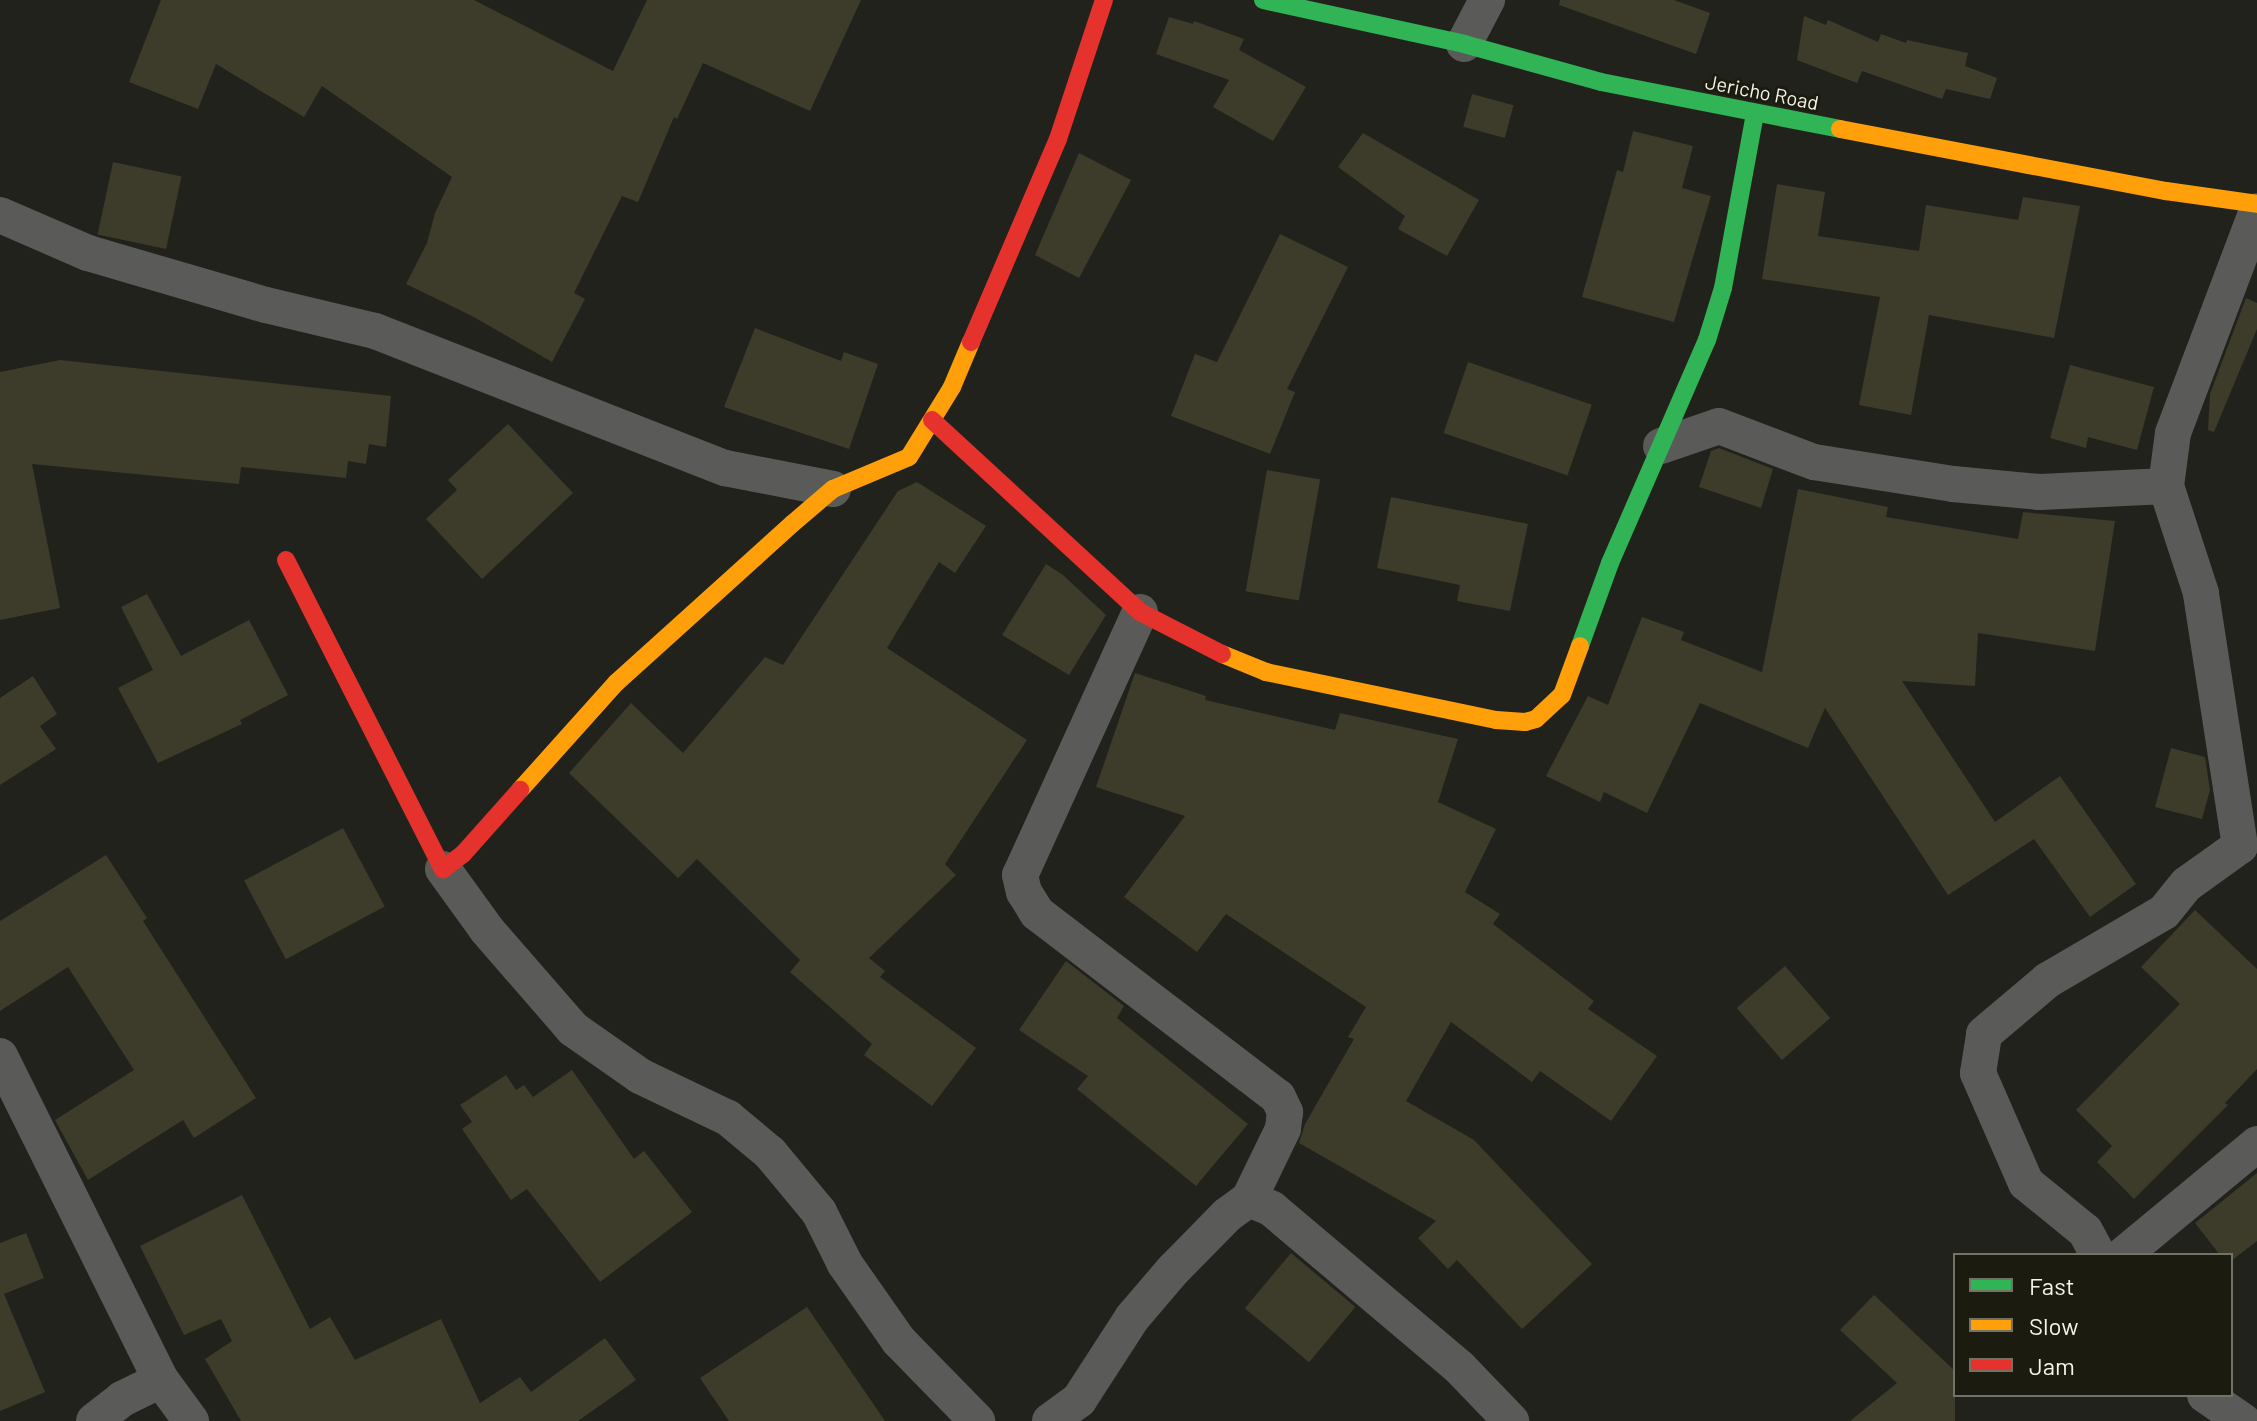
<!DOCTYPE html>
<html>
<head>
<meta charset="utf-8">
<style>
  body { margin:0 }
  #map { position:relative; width:2257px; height:1421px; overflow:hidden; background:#22221c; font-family:Barlow,sans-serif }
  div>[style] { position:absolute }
  .building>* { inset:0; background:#3d3b2a; transform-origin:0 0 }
  .street>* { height:36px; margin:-18px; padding:0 18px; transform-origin:18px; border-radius:18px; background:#5a5a58 }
  .fast>* { height:18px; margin:-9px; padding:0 9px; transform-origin:9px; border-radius:9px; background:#30b455 }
  .slow>* { height:18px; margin:-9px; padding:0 9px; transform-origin:9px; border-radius:9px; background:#ff9f0a }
  .jam>* { height:18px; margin:-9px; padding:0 9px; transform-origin:9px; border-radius:9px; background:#e5322d }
  span { translate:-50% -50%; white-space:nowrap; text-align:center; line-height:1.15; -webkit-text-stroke:6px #1c1b0f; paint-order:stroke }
  .street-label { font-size:20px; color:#f5f5ec }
  .legend { position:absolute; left:1953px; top:1253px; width:280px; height:144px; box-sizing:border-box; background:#1c1b0f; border:2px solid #737267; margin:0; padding:10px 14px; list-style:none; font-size:24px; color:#f5f5ec }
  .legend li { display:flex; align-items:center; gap:16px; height:40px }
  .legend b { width:40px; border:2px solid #737267 }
</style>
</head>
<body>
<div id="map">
  <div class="building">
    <i style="clip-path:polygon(161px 0,474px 0,613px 71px,647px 0,861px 0,810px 111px,703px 63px,677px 119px,674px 117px,638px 202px,622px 196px,574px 293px,585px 299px,552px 362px,472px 316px,406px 284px,427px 243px,435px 213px,452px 177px,322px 86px,304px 117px,216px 64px,198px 109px,129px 82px)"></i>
    <i style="clip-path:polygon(1560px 0,1674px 0,1710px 13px,1696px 54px,1559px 5px)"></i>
    <i style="clip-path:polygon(1804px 16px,1826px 25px,1828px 20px,1878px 42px,1881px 34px,1906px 43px,1907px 40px,1968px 53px,1965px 66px,1997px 78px,1990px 99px,1946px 89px,1942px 99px,1862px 71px,1857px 83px,1797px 60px)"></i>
    <i style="clip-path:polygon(1169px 17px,1193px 24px,1194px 21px,1244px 39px,1239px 50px,1306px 87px,1273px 141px,1213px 107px,1229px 80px,1156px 54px)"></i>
    <i style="left:1472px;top:94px;width:43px;height:34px;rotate:15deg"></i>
    <i style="clip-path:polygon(1633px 131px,1693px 146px,1682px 188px,1711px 196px,1674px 322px,1582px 297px,1617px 170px,1623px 172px)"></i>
    <i style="clip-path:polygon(1363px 133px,1479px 200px,1447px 256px,1398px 229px,1405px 216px,1338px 167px)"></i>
    <i style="clip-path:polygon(1079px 153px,1131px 180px,1079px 278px,1035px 255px)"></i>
    <i style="left:113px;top:162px;width:70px;height:74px;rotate:12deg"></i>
    <i style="clip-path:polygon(1777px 184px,1825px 192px,1818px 236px,1919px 251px,1926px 205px,2018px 220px,2023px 197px,2080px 206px,2054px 338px,1929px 315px,1911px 415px,1859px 405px,1880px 297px,1762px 279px)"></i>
    <i style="clip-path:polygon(1280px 234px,1348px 267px,1287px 389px,1295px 392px,1270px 454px,1171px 416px,1195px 354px,1217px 362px)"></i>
    <i style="clip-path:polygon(2246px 298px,2257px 303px,2257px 329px,2214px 432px,2208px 430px,2210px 394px)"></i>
    <i style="clip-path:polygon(755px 328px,841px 361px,844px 352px,878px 364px,849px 449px,724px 407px)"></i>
    <i style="clip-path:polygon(60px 360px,391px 396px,386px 447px,369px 444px,366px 464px,348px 461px,346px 478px,241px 467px,239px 484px,32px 464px,60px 608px,0 620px,0 372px)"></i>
    <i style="left:1468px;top:362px;width:131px;height:75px;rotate:19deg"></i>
    <i style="clip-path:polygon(2070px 365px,2154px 387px,2137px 450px,2088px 437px,2086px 448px,2050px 438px)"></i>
    <i style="clip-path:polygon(508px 424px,573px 493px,482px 579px,426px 519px,457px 490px,448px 480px)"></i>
    <i style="clip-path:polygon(1719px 448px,1773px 469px,1761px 508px,1699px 487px,1711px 451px)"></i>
    <i style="left:1267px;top:470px;width:54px;height:123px;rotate:10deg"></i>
    <i style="clip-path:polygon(917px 482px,986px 526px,955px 573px,939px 562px,887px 648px,1027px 740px,945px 864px,956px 875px,869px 958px,885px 971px,880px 977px,976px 1048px,932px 1106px,864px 1055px,872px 1044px,790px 972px,800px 960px,697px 859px,678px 878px,569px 773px,631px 703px,683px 753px,765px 657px,783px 665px,898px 491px)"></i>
    <i style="clip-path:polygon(1798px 489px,1888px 507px,1886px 517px,2018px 539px,2023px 512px,2115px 521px,2095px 651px,1978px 633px,1975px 686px,1902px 681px,1995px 822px,2060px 776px,2136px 884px,2090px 917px,2034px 839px,1948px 895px,1825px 708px,1808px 748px,1700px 703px,1647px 813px,1604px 792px,1600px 802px,1546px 776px,1588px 696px,1608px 705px,1642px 617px,1684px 632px,1681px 640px,1762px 672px)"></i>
    <i style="clip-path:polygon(1391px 497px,1528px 524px,1510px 611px,1457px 601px,1460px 585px,1377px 568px)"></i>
    <i style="clip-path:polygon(1046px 564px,1063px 575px,1106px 615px,1069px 675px,1002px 635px)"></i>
    <i style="clip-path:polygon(147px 594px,181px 656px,249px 620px,288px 695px,240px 720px,242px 724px,158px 763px,118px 688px,153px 670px,121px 607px)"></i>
    <i style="clip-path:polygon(1135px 673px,1206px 696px,1205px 700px,1335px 730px,1340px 713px,1458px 739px,1438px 802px,1496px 829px,1465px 892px,1500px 914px,1493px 924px,1594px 1001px,1588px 1009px,1657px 1056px,1611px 1121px,1540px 1071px,1532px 1082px,1451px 1022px,1406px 1101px,1474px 1140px,1592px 1264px,1522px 1329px,1457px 1260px,1448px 1269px,1418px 1238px,1436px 1221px,1299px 1143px,1305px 1124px,1354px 1039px,1348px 1037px,1366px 1007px,1226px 914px,1197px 952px,1124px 897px,1185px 816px,1096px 787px)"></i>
    <i style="clip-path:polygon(33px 676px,57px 714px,40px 726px,56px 749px,0 785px,0 698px)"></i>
    <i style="clip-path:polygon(2171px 748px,2205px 757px,2210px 790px,2202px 819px,2155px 807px)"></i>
    <i style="left:343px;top:828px;width:89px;height:112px;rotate:62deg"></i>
    <i style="clip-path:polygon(106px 855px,147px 918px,143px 921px,256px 1098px,194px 1138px,183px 1120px,88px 1180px,55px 1120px,134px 1070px,68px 967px,0 1011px,0 921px)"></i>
    <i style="clip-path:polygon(2195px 910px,2257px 969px,2257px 1069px,2225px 1103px,2228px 1105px,2134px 1199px,2097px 1162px,2112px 1146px,2076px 1110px,2180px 1004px,2141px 967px)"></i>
    <i style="clip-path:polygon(1066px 961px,1124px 1006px,1117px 1018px,1248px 1124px,1196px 1186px,1077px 1089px,1088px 1076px,1019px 1030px)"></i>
    <i style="left:1785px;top:966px;width:69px;height:64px;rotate:49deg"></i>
    <i style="clip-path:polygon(572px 1070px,634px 1159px,644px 1151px,692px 1212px,600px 1282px,527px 1189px,511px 1200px,462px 1129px,472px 1122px,460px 1105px,506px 1075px,516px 1090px,524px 1085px,533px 1097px)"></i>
    <i style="clip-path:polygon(2257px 1173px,2257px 1241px,2231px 1261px,2231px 1255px,2220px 1255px,2195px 1223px)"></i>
    <i style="clip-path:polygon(242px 1195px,310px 1329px,330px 1317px,355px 1360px,441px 1319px,480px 1403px,520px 1377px,531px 1392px,605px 1338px,636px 1380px,578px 1421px,241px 1421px,205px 1359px,232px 1341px,221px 1319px,184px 1335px,140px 1246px)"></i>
    <i style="clip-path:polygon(26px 1233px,44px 1278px,4px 1294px,45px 1392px,0 1411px,0 1243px)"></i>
    <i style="left:1291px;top:1253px;width:84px;height:72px;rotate:40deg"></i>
    <i style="clip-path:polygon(1874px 1295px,1955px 1371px,1955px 1421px,1850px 1421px,1897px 1383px,1840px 1330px)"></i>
    <i style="clip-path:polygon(807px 1307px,885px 1421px,729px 1421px,700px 1378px)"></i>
  </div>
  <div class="street">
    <i style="left:1464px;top:44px;width:50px;rotate:-62.4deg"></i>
    <i style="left:0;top:215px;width:96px;rotate:23.4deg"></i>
    <i style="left:88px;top:253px;width:185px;rotate:16.3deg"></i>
    <i style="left:266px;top:305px;width:112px;rotate:13.4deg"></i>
    <i style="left:375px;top:331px;width:376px;rotate:21.4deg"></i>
    <i style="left:725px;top:468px;width:110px;rotate:11deg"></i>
    <i style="left:1661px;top:446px;width:61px;rotate:-19deg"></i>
    <i style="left:1719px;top:426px;width:102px;rotate:20.8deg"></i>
    <i style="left:1814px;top:462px;width:141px;rotate:9deg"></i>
    <i style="left:1953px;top:484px;width:87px;rotate:5.3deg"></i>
    <i style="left:2040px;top:492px;width:126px;rotate:-2.7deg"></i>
    <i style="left:1140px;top:612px;width:289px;rotate:114.5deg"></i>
    <i style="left:1020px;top:875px;width:17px;rotate:77deg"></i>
    <i style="left:1024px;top:892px;width:25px;rotate:58deg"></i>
    <i style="left:1037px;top:913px;width:303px;rotate:37.4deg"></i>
    <i style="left:1278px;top:1097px;width:17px;rotate:65deg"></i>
    <i style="left:1285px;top:1112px;width:17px;rotate:97deg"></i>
    <i style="left:1283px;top:1129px;width:78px;rotate:115.9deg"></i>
    <i style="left:443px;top:869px;width:75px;rotate:54.2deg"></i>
    <i style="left:487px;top:930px;width:131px;rotate:49deg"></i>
    <i style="left:573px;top:1029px;width:82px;rotate:35deg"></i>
    <i style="left:640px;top:1076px;width:98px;rotate:25.5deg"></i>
    <i style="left:728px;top:1118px;width:55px;rotate:39.8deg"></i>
    <i style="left:770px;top:1153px;width:77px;rotate:50.3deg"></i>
    <i style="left:819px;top:1212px;width:58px;rotate:63.4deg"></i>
    <i style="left:845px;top:1264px;width:94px;rotate:55deg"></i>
    <i style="left:899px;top:1341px;width:112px;rotate:45.7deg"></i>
    <i style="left:0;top:1056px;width:362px;rotate:63.6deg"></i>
    <i style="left:161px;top:1380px;width:51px;rotate:53.8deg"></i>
    <i style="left:2098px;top:1255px;width:27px;rotate:-118deg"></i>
    <i style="left:2085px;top:1231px;width:76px;rotate:-140.9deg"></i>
    <i style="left:2026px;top:1183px;width:120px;rotate:-113.6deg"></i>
    <i style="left:1978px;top:1073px;width:39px;rotate:-81deg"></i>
    <i style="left:1984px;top:1034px;width:84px;rotate:-40.2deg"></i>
    <i style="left:2048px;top:980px;width:134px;rotate:-30.4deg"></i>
    <i style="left:2164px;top:912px;width:36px;rotate:-51deg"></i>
    <i style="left:2187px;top:884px;width:65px;rotate:-35.6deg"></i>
    <i style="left:2240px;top:846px;width:256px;rotate:-98.8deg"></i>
    <i style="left:2201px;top:593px;width:113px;rotate:-108.1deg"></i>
    <i style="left:2166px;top:486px;width:53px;rotate:-82.5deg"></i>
    <i style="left:2173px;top:433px;width:237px;rotate:-69.3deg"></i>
    <i style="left:2123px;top:1255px;width:174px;rotate:-39.6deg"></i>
    <i style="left:2205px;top:1395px;width:46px;rotate:34.4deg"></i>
    <i style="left:94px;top:1421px;width:36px;rotate:-38deg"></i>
    <i style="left:122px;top:1399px;width:43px;rotate:-26deg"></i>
    <i style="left:1050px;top:1421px;width:36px;rotate:-36deg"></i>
    <i style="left:1079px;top:1400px;width:98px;rotate:-57.1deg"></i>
    <i style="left:1132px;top:1318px;width:63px;rotate:-49.5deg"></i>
    <i style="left:1173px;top:1270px;width:77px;rotate:-45.5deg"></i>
    <i style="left:1227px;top:1215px;width:27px;rotate:-36deg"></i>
    <i style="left:1249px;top:1199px;width:25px;rotate:23deg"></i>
    <i style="left:1272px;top:1209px;width:246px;rotate:40.2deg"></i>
    <i style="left:1460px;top:1368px;width:74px;rotate:46.1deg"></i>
  </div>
  <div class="fast">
    <i style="left:1263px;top:0;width:206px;rotate:12.3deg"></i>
    <i style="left:1464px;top:44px;width:142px;rotate:15.5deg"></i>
    <i style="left:1601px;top:82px;width:244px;rotate:11.1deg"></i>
    <i style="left:1580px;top:646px;width:88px;rotate:-70.1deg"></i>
    <i style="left:1610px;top:563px;width:243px;rotate:-66.5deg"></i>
    <i style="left:1707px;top:340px;width:54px;rotate:-72.9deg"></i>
    <i style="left:1723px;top:288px;width:178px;rotate:-79.6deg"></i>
  </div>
  <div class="slow">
    <i style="left:1840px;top:129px;width:332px;rotate:10.8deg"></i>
    <i style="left:2166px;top:191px;width:92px;rotate:8.1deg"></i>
    <i style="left:1222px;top:654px;width:48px;rotate:22.2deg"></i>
    <i style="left:1266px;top:672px;width:235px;rotate:11.8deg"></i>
    <i style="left:1496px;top:720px;width:29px;rotate:4deg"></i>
    <i style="left:1525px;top:722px;width:11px;rotate:-15deg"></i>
    <i style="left:1536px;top:719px;width:35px;rotate:-43deg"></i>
    <i style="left:1562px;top:695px;width:52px;rotate:-69.8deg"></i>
    <i style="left:520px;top:790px;width:144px;rotate:-48.1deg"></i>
    <i style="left:616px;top:683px;width:237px;rotate:-42.1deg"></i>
    <i style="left:792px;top:524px;width:54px;rotate:-40.5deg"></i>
    <i style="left:833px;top:489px;width:82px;rotate:-22.8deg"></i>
    <i style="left:909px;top:457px;width:82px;rotate:-58.4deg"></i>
    <i style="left:952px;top:387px;width:49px;rotate:-67.1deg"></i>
  </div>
  <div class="jam">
    <i style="left:971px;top:342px;width:221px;rotate:-66.8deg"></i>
    <i style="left:1058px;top:139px;width:146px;rotate:-71.7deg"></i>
    <i style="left:932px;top:420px;width:283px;rotate:42.7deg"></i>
    <i style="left:1140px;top:612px;width:92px;rotate:27.1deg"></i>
    <i style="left:286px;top:560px;width:347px;rotate:63.1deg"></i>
    <i style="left:443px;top:869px;width:25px;rotate:-37deg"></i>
    <i style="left:463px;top:854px;width:86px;rotate:-48.3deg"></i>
  </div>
  <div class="street-label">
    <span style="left:1762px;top:92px;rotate:11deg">Jericho Road</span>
  </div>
  <ul class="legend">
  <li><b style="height:10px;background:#30b455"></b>Fast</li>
  <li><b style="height:10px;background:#ff9f0a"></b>Slow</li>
  <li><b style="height:10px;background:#e5322d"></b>Jam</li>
  </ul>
</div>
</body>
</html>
